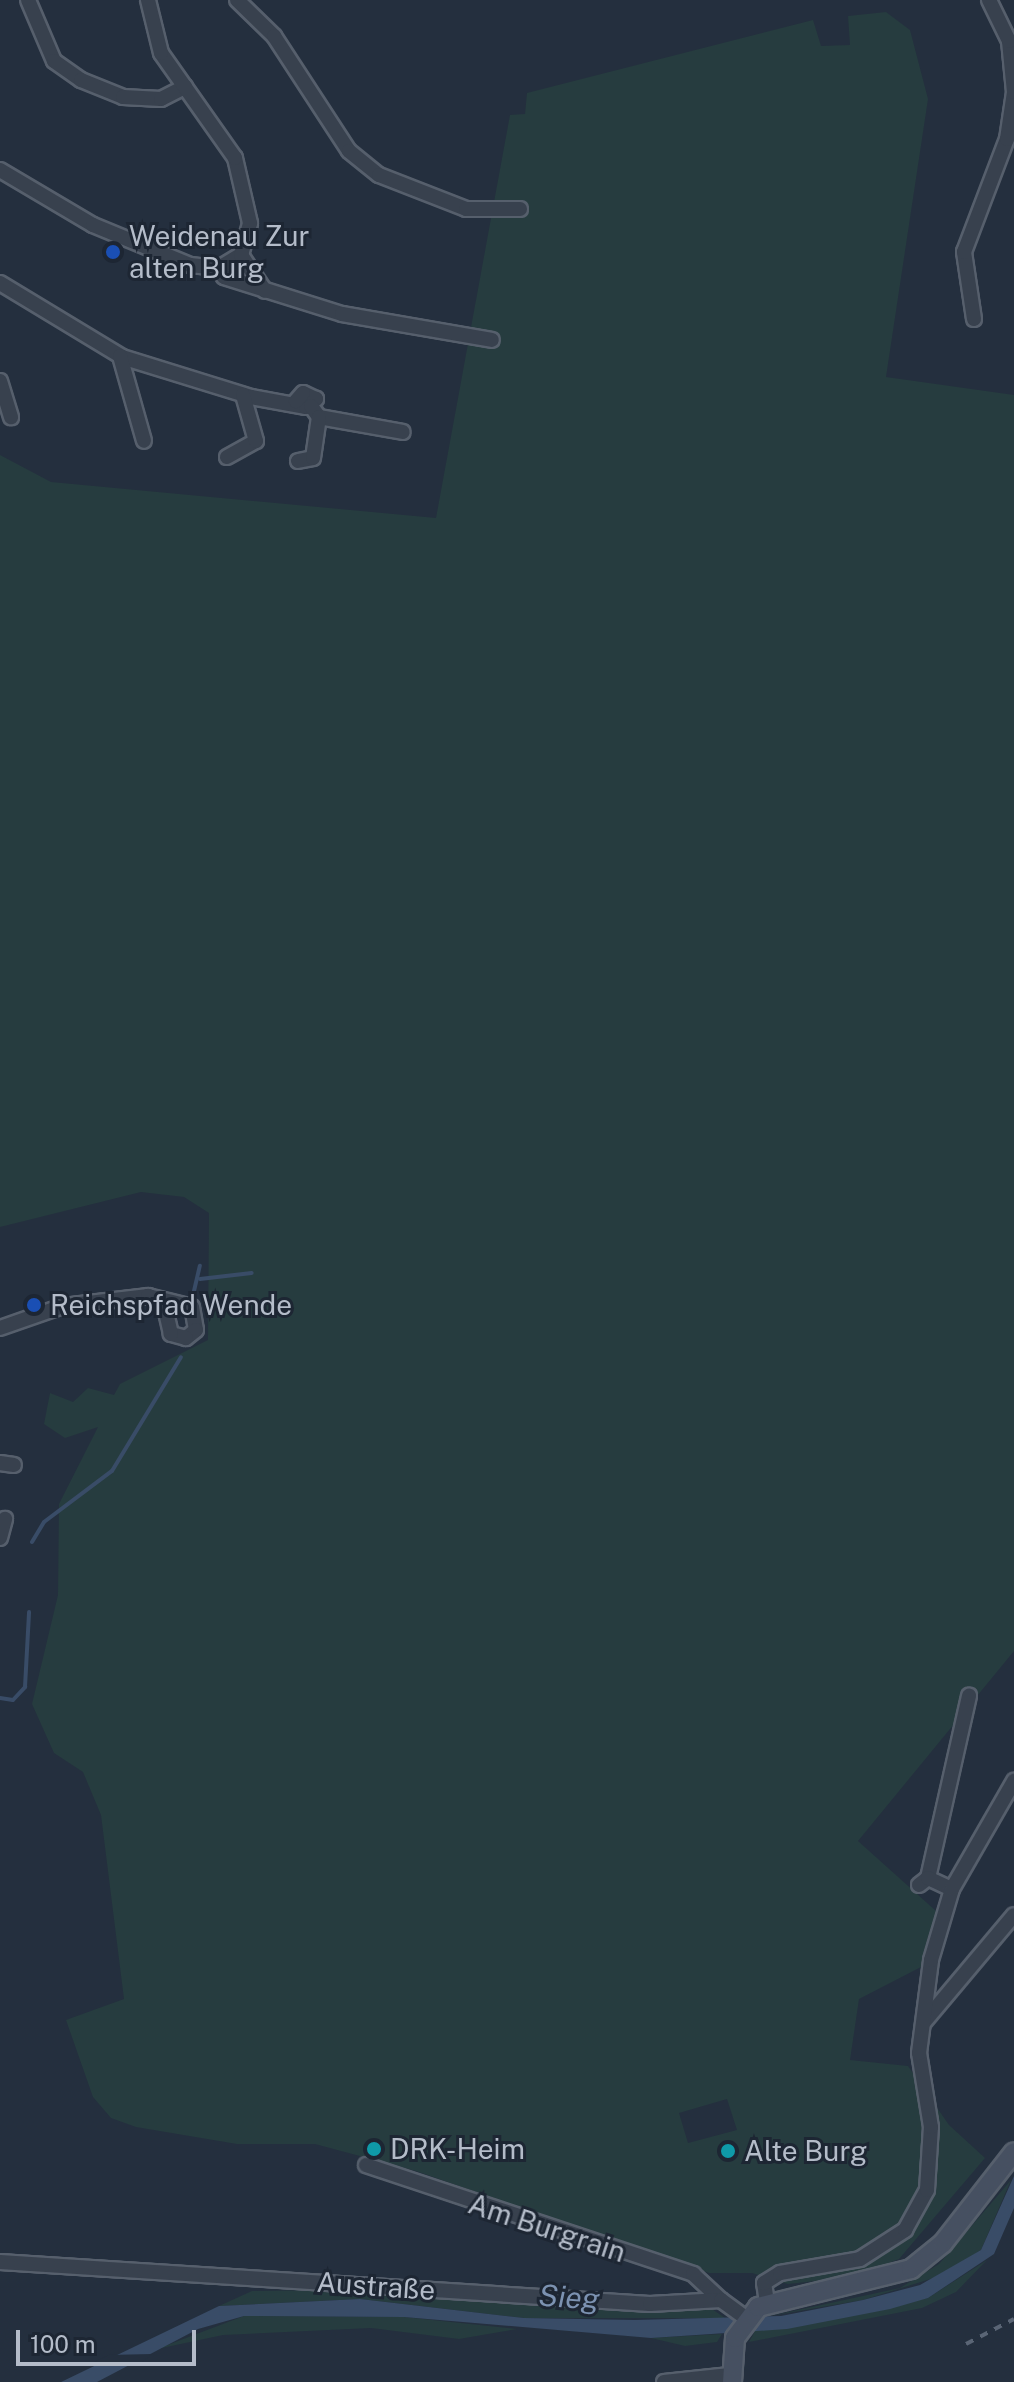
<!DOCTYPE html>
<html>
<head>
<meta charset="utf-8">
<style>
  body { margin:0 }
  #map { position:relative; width:1014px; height:2382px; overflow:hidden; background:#242f3e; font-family:"Public Sans",sans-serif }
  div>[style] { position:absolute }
  .green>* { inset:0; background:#263c3f }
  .water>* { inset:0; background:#394c67 }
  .pier>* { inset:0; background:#242f3e }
  .stream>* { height:4px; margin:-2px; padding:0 2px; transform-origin:2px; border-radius:2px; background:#394c67 }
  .roads { filter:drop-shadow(2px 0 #565f6c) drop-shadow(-2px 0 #565f6c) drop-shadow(0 2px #565f6c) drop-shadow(0 -2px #565f6c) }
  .street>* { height:14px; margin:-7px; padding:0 7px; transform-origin:7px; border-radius:7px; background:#38414e }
  .secondary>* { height:18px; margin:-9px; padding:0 9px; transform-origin:9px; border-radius:9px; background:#465061 }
  .rail>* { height:4px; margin-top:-2px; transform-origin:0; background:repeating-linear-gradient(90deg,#5a6575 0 8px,transparent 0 16px) }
  .dots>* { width:22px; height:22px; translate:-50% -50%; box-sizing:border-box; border:4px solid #1d2633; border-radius:50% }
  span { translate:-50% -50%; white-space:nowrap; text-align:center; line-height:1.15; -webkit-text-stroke:6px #1d2633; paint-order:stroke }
  .poi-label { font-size:28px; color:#b4bcc9 }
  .left { translate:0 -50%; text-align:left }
  .street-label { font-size:28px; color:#b4bcc9 }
  .water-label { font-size:30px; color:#7c92b1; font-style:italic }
  .scale { position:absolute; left:16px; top:2330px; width:180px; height:36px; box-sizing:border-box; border:4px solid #b4bcc9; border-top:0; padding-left:10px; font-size:24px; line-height:28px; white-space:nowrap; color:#b4bcc9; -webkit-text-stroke:6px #1d2633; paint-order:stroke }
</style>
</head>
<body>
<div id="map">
  <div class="green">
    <i style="clip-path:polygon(evenodd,886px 12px,910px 30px,928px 99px,886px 377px,1014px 395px,1014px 1651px,858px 1841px,936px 1911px,921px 1967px,859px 1999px,850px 2060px,908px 2066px,949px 2125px,985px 2158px,899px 2259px,853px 2277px,788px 2284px,752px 2273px,709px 2273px,416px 2171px,315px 2144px,237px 2144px,136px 2127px,111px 2118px,93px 2097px,66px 2020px,124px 1999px,101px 1815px,83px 1772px,54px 1753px,32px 1704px,58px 1595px,59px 1504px,98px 1427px,65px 1438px,44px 1424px,50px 1393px,73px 1402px,88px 1388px,114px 1395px,120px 1384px,208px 1340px,209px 1213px,184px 1197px,141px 1192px,0 1227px,0 455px,51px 482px,436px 518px,510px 115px,525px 114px,527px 93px,813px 20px,821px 46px,850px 45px,848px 16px,886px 12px,727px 2099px,737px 2130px,688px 2143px,679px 2113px,727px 2099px)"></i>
    <i style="clip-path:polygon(1011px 2180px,981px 2250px,940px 2276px,863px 2300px,770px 2316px,900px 2288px,939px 2264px)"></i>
    <i style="clip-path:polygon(987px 2260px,956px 2292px,922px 2308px,749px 2342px,755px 2331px,928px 2298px)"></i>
    <i style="clip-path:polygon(331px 2290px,709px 2307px,725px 2318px,524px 2318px,360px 2299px,219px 2306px,252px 2291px)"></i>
    <i style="clip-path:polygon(244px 2316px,404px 2317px,517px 2329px,459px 2339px,371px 2328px,223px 2335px,157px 2349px)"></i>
    <i style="clip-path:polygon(722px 2334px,717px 2342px,685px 2346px,651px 2338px)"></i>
  </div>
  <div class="water">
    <i style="clip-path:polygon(1014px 2176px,1014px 2208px,994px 2254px,928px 2298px,890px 2309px,787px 2329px,651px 2338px,404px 2317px,244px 2316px,198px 2329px,97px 2382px,61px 2382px,219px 2306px,360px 2299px,524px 2318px,635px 2320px,781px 2316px,863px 2300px,920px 2285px,981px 2250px)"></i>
  </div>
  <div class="pier">
    <i style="clip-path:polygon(152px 2354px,141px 2363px,91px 2364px,108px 2355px)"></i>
  </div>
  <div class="stream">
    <i style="left:200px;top:1279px;width:52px;rotate:-6.6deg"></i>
    <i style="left:194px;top:1291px;width:26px;rotate:-77deg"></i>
    <i style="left:32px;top:1542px;width:23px;rotate:-59deg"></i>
    <i style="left:44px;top:1522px;width:85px;rotate:-36.9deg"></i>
    <i style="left:112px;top:1471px;width:133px;rotate:-58.8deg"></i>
    <i style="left:0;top:1698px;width:13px;rotate:9deg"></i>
    <i style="left:13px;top:1700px;width:18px;rotate:-47deg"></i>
    <i style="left:25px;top:1687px;width:75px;rotate:-86.9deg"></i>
  </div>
  <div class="roads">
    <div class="street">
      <i style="left:28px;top:0;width:66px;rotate:66.9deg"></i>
      <i style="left:54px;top:61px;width:33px;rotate:35deg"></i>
      <i style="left:81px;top:80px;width:45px;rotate:22deg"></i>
      <i style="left:123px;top:97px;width:38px;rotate:3deg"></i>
      <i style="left:161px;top:99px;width:27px;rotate:-27deg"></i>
      <i style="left:237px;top:0;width:52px;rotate:44.2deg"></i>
      <i style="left:274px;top:36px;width:137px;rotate:56.9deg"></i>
      <i style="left:349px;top:151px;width:38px;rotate:39deg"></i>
      <i style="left:379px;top:175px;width:93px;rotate:21.3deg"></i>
      <i style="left:466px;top:209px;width:54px"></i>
      <i style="left:0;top:170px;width:108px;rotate:30.6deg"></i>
      <i style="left:93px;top:225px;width:105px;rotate:22.4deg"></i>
      <i style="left:190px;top:265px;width:29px;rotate:6deg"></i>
      <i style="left:219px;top:268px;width:26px;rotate:-31deg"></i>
      <i style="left:241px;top:255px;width:33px;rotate:-74deg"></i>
      <i style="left:250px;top:223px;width:67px;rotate:-103deg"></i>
      <i style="left:235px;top:158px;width:128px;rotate:-125.2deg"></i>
      <i style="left:161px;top:53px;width:55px;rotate:-103.8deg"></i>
      <i style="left:241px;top:255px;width:43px;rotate:56.3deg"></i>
      <i style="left:219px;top:268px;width:10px;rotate:61deg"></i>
      <i style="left:224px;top:277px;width:124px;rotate:17.4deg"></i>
      <i style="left:342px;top:314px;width:152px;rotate:9.8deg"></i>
      <i style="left:0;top:283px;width:143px;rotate:31.2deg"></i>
      <i style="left:122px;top:357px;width:135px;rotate:17.2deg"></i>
      <i style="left:251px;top:397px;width:56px;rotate:10.3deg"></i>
      <i style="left:306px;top:407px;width:13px;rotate:-39deg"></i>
      <i style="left:316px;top:399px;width:14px;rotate:-155deg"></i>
      <i style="left:303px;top:393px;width:11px;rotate:131deg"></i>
      <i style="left:974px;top:319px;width:68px;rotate:-98.5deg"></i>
      <i style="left:964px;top:252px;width:121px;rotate:-69.2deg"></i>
      <i style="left:1007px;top:139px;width:48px;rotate:-81.5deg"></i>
      <i style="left:1014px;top:92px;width:51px;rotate:-95.6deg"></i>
      <i style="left:1009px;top:41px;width:46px;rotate:-116deg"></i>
      <i style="left:120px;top:356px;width:88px;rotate:74.2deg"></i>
      <i style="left:0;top:381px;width:38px;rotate:73deg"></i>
      <i style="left:311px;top:406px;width:14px;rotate:54deg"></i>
      <i style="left:319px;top:417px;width:85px;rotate:10.1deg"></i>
      <i style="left:227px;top:457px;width:33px;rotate:-29deg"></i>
      <i style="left:256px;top:441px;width:48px;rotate:-105.8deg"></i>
      <i style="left:298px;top:461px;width:15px;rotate:-11deg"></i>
      <i style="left:313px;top:458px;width:41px;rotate:-81.7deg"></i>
      <i style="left:0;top:1328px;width:67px;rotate:-19.2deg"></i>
      <i style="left:63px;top:1306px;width:86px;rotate:-6.7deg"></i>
      <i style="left:148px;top:1296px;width:45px;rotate:14deg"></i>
      <i style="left:192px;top:1307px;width:23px;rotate:80deg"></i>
      <i style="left:196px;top:1330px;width:13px;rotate:141deg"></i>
      <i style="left:186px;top:1338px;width:16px;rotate:-165deg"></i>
      <i style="left:171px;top:1334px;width:31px;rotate:-103deg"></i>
      <i style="left:164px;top:1304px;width:18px;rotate:-153deg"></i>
      <i style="left:0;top:1463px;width:14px;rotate:8deg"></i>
      <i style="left:0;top:1538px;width:20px;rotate:-75deg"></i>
      <i style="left:928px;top:1878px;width:187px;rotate:-77.3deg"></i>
      <i style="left:919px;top:1885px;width:11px;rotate:-38deg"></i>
      <i style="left:928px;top:1878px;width:26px;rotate:25deg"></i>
      <i style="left:925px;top:2021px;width:138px;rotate:-50deg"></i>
      <i style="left:366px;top:2165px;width:345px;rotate:18.4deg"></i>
      <i style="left:693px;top:2274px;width:38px;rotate:43deg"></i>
      <i style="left:0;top:2262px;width:651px;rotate:3.7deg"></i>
      <i style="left:650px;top:2304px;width:71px;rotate:-3.2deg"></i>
      <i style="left:721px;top:2300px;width:32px;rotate:36deg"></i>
      <i style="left:767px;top:2302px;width:19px;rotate:-99deg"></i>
      <i style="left:764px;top:2283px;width:19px;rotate:-32deg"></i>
      <i style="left:780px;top:2273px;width:81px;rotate:-9.9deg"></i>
      <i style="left:860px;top:2259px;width:54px;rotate:-32.8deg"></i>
      <i style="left:905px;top:2230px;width:46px;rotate:-61.2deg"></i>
      <i style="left:927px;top:2190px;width:63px;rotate:-86.4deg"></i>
      <i style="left:931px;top:2127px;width:75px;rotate:-99.2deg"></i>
      <i style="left:919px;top:2053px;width:94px;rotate:-82.6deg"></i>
      <i style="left:931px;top:1960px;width:74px;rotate:-73.5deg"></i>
      <i style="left:952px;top:1889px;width:125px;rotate:-60.1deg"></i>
      <i style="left:664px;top:2382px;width:66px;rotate:-6.1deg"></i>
    </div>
    <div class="secondary">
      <i style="left:732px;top:2382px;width:44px;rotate:-86.1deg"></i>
      <i style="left:735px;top:2338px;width:39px;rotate:-53deg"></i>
      <i style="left:758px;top:2307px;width:158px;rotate:-13.9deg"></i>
      <i style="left:911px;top:2269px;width:41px;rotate:-39.1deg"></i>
      <i style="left:943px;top:2243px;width:115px;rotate:-52deg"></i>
    </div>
  </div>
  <div class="rail">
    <i style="left:966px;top:2344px;width:54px;rotate:-27.5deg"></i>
  </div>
  <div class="dots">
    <i style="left:113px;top:252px;background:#1a4fb4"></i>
    <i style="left:34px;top:1305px;background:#1a4fb4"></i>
    <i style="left:374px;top:2149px;background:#0f9aa8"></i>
    <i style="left:728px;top:2151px;background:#0f9aa8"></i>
  </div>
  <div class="poi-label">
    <span class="left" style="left:129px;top:252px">Weidenau Zur<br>alten Burg</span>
    <span class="left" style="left:50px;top:1305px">Reichspfad Wende</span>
    <span class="left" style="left:390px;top:2149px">DRK-Heim</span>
    <span class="left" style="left:744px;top:2151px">Alte Burg</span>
  </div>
  <div class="street-label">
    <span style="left:547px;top:2228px;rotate:18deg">Am Burgrain</span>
    <span style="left:376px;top:2286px;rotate:4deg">Austraße</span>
  </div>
  <div class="water-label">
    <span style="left:569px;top:2297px;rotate:4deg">Sieg</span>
  </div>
  <div class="scale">100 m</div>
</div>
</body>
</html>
